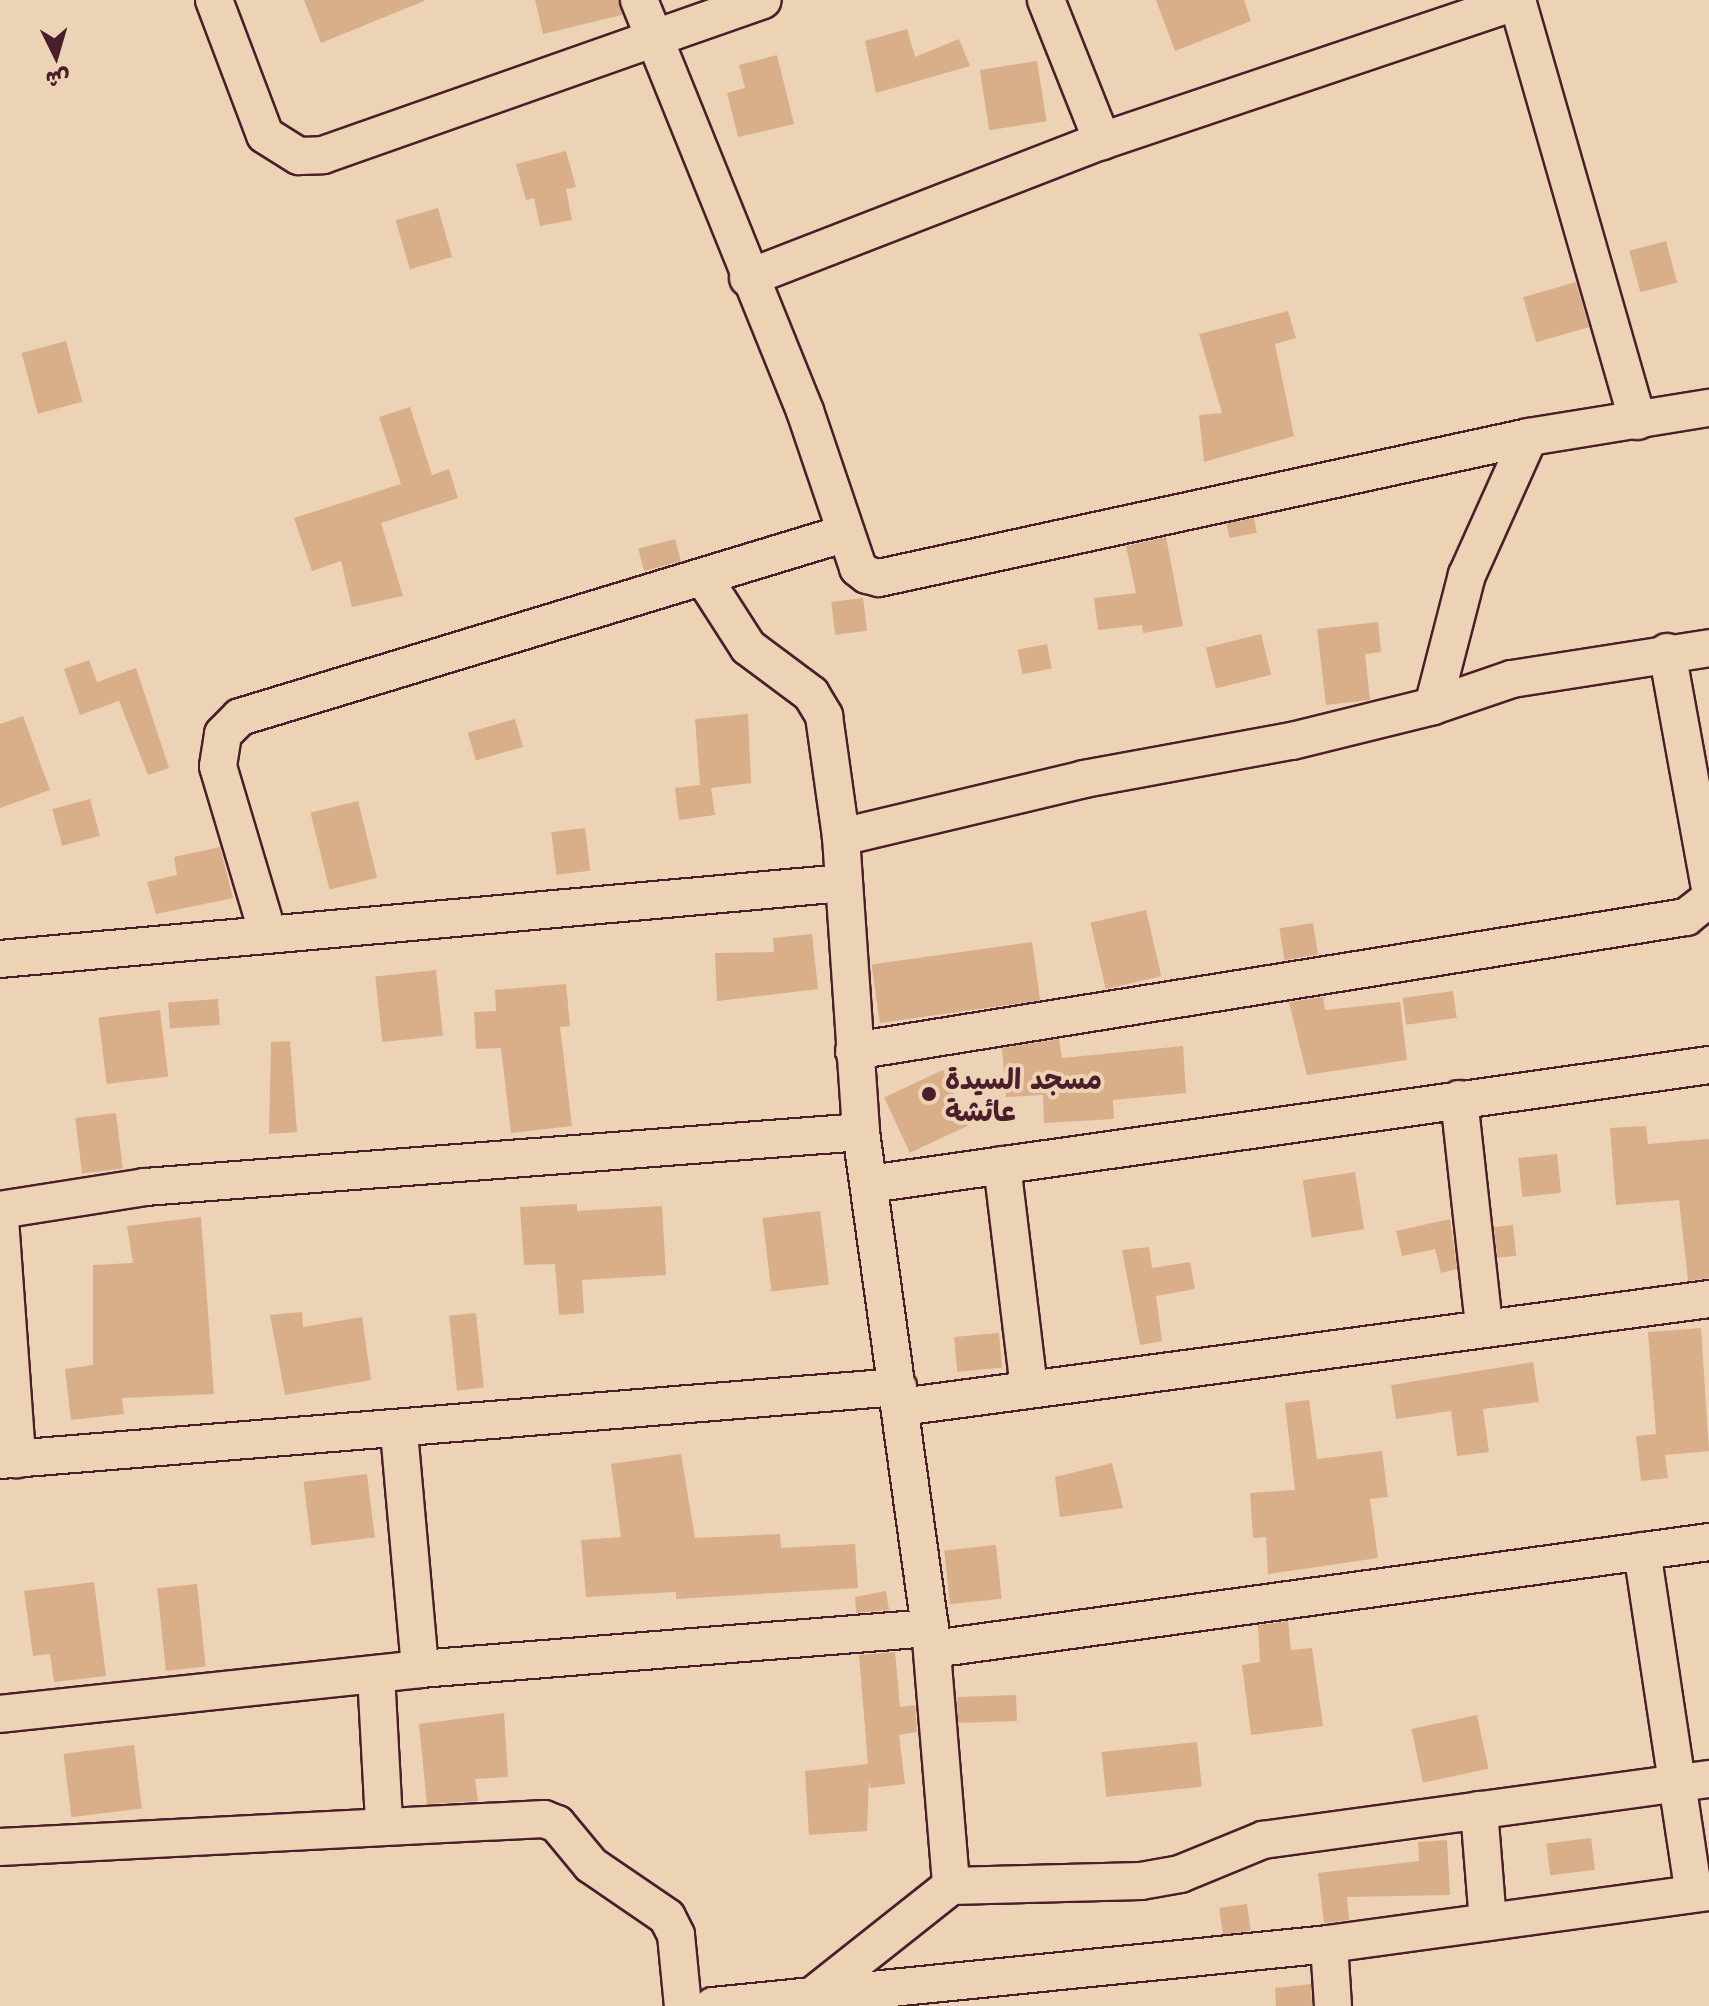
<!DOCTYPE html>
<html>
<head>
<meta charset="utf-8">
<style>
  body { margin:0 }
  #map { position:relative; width:1709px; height:2006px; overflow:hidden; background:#edd3b5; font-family:"Playpen Sans","Playpen Sans Arabic",sans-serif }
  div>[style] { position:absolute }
  .building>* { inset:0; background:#d8af89; transform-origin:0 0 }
  .roads { filter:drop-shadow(2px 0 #4a1f2b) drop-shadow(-2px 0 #4a1f2b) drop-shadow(0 2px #4a1f2b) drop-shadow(0 -2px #4a1f2b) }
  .minor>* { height:36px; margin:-18px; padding:0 18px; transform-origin:18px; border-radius:18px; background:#edd3b5 }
  .dots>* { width:22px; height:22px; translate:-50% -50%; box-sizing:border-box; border:4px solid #edd3b5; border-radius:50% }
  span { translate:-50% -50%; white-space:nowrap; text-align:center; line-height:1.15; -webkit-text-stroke:8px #edd3b5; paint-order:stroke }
  .poi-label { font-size:28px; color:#4a1f2b; font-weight:700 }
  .left { translate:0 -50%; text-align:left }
  .north { position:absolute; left:16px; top:16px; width:80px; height:80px; -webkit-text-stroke:6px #edd3b5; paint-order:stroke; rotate:175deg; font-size:22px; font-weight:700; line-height:32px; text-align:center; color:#4a1f2b }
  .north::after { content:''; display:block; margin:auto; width:28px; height:36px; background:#4a1f2b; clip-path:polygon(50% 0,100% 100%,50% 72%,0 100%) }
</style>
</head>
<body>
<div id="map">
  <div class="building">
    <i style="clip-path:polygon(304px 0,424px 0,424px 1px,321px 43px)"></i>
    <i style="clip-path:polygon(535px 0,618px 0,622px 15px,543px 34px)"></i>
    <i style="clip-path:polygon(1156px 0,1244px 0,1251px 21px,1175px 51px)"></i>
    <i style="clip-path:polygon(907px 29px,915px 57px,959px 39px,970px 66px,876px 93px,865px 41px)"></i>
    <i style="clip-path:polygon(777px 55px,794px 124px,738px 137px,727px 93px,745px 88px,739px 65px)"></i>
    <i style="left:1037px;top:61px;width:61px;height:58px;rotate:81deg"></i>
    <i style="clip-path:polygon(566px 151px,576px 187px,566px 189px,572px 220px,540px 226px,534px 198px,526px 200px,516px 164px)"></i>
    <i style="left:438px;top:208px;width:51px;height:44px;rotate:74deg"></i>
    <i style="left:1666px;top:241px;width:43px;height:38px;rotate:75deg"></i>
    <i style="left:1576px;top:282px;width:47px;height:55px;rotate:74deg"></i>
    <i style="clip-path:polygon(1288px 311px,1296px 338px,1275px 344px,1294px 436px,1204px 462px,1199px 415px,1222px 413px,1199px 334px)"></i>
    <i style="left:66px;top:341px;width:63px;height:46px;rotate:75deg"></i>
    <i style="clip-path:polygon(410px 407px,432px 475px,449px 469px,458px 498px,381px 523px,403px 596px,352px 607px,341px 561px,312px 571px,294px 518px,401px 484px,379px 417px)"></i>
    <i style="left:1254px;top:518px;width:15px;height:28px;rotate:79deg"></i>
    <i style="clip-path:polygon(1166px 537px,1183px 626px,1143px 633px,1142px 625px,1098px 630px,1094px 598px,1136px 593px,1126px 546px)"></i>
    <i style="left:675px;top:539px;width:23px;height:38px;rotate:75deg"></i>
    <i style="left:863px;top:598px;width:33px;height:32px;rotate:83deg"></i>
    <i style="clip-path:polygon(1378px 622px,1381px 652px,1365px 654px,1370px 700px,1326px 705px,1317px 629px)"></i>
    <i style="left:1261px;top:634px;width:42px;height:57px;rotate:76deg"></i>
    <i style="left:1047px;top:644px;width:25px;height:30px;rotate:79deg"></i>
    <i style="clip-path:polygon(89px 660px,97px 682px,136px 668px,169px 768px,148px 775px,119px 701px,80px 715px,64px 669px)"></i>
    <i style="clip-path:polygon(748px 714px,751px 783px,711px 788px,715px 815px,679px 820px,675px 788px,700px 785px,695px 719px)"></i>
    <i style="clip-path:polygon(23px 716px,50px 790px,0 808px,0 724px)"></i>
    <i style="left:515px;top:719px;width:29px;height:49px;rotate:74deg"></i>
    <i style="left:90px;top:799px;width:38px;height:39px;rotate:75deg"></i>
    <i style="left:358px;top:801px;width:79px;height:49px;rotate:76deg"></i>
    <i style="left:585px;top:828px;width:43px;height:34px;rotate:83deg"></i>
    <i style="clip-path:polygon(220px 847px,233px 898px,156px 914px,147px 882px,177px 875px,174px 857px)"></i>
    <i style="left:1146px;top:910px;width:68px;height:57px;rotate:77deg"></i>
    <i style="left:1313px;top:923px;width:32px;height:34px;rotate:81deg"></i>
    <i style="clip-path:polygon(812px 934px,818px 989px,717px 1001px,715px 953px,774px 952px,773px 938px)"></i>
    <i style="left:1032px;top:942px;width:59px;height:162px;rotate:82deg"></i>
    <i style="left:436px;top:970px;width:66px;height:61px;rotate:84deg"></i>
    <i style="clip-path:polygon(566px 984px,570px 1026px,560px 1027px,572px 1126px,511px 1133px,501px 1048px,476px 1049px,474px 1012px,496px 1011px,495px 990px)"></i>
    <i style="left:1453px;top:991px;width:27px;height:51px;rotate:82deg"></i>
    <i style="clip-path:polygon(1323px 997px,1325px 1010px,1400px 1002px,1407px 1060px,1307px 1075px,1289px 1002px)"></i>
    <i style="left:218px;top:999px;width:26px;height:50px;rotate:86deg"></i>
    <i style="left:160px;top:1010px;width:67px;height:62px;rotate:83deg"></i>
    <i style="clip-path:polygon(1059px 1039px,1062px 1058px,1183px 1046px,1186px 1093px,1113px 1100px,1114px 1119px,1044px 1123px,1043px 1095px,1006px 1097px,1002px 1048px)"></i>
    <i style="clip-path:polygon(290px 1041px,297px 1132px,269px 1134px,271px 1042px)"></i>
    <i style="left:943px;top:1070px;width:61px;height:65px;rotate:65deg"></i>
    <i style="left:116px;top:1113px;width:56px;height:41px;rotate:83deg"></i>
    <i style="clip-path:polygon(1646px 1126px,1648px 1144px,1709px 1139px,1709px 1278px,1688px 1281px,1679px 1200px,1616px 1205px,1610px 1128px)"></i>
    <i style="left:1557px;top:1154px;width:39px;height:39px;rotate:84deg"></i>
    <i style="left:1355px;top:1172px;width:58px;height:53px;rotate:81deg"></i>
    <i style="clip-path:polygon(577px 1204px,577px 1211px,662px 1206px,666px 1275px,582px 1280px,584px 1313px,559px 1315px,555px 1264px,524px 1265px,520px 1207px)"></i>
    <i style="left:820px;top:1211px;width:74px;height:58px;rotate:83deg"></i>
    <i style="clip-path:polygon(201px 1217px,214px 1394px,122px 1398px,124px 1414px,71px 1420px,65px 1369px,93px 1365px,93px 1265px,133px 1263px,127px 1226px)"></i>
    <i style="clip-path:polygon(1450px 1219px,1457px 1269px,1441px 1273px,1435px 1249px,1402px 1256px,1396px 1231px)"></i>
    <i style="left:1513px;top:1225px;width:31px;height:19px;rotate:84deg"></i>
    <i style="clip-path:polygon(1149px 1247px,1152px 1268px,1190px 1262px,1195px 1289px,1156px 1296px,1162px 1341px,1140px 1345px,1122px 1250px)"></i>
    <i style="clip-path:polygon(302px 1312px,303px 1327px,362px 1317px,371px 1380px,285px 1395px,270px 1315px)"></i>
    <i style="left:476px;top:1313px;width:75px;height:27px;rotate:84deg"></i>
    <i style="clip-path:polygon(1701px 1328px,1709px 1451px,1665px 1455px,1668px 1478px,1641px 1481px,1636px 1436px,1656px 1434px,1648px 1332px)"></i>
    <i style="left:999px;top:1333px;width:35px;height:45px;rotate:85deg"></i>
    <i style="clip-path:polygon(1533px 1362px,1539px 1402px,1483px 1409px,1489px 1452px,1457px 1456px,1451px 1411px,1396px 1419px,1391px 1385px)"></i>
    <i style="clip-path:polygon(1309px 1400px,1317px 1459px,1382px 1451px,1388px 1497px,1370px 1499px,1378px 1558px,1268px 1574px,1266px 1537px,1253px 1538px,1250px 1493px,1295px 1490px,1285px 1403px)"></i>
    <i style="clip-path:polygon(681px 1454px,695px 1538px,780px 1534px,781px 1548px,855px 1544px,858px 1588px,676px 1599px,676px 1592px,586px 1597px,581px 1540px,621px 1537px,611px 1464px)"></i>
    <i style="clip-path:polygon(1112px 1463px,1123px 1508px,1060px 1517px,1055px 1477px)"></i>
    <i style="left:367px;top:1474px;width:64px;height:64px;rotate:83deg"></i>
    <i style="left:996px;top:1545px;width:54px;height:52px;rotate:84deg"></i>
    <i style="clip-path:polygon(94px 1582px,106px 1676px,54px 1682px,50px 1654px,33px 1656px,24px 1591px)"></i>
    <i style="left:197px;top:1584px;width:83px;height:40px;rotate:84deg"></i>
    <i style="clip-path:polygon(886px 1591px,889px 1610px,856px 1613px,855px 1597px)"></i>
    <i style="clip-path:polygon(1288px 1621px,1291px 1650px,1312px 1648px,1323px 1726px,1251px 1735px,1242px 1665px,1260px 1662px,1258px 1625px)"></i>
    <i style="clip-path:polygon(895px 1652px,900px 1707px,915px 1705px,917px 1732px,899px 1735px,905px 1784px,870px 1788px,869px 1779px,867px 1831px,809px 1835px,805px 1771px,868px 1764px,859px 1655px)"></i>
    <i style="left:1016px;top:1695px;width:26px;height:59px;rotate:88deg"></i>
    <i style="clip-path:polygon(504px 1713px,508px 1777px,475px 1779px,478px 1801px,427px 1804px,419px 1724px)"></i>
    <i style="left:1477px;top:1715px;width:55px;height:67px;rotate:78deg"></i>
    <i style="left:1197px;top:1742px;width:45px;height:96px;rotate:84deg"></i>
    <i style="left:134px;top:1745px;width:64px;height:71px;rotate:83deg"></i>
    <i style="left:1591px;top:1838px;width:32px;height:45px;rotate:83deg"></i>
    <i style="clip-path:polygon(1447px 1840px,1450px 1895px,1347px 1897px,1349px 1920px,1324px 1923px,1318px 1873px,1419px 1861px,1418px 1842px)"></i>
    <i style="left:1247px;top:1904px;width:27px;height:28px;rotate:82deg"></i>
    <i style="clip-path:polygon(1311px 1984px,1312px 2006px,1276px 2006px,1275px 1988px)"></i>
  </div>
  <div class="roads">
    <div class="minor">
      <i style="left:214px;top:0;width:144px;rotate:69.3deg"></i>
      <i style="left:265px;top:135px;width:40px;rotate:32deg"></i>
      <i style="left:299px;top:156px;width:24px;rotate:-2deg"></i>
      <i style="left:323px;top:155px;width:466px;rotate:-19.4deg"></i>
      <i style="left:639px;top:0;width:443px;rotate:68deg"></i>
      <i style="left:805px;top:411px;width:166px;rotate:71.3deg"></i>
      <i style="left:858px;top:568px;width:11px;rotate:38deg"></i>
      <i style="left:867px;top:575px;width:12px;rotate:14deg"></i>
      <i style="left:879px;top:578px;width:665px;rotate:-12.24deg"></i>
      <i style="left:1529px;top:437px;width:182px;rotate:-9.2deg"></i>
      <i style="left:1046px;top:0;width:152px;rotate:68.3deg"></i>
      <i style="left:1517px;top:0;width:438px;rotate:74deg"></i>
      <i style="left:748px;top:278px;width:380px;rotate:-21.2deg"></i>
      <i style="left:1102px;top:141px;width:438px;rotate:-18.6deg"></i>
      <i style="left:705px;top:580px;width:80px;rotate:57.3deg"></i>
      <i style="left:748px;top:647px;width:79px;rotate:36.7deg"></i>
      <i style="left:811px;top:694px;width:26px;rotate:59deg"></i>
      <i style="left:824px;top:716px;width:122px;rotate:82deg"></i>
      <i style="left:841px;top:837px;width:296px;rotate:86.1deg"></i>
      <i style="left:861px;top:1132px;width:501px;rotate:82.08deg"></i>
      <i style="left:930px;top:1628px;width:259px;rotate:85.3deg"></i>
      <i style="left:1667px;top:652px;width:235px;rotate:79.7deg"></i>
      <i style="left:1433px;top:706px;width:135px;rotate:-75.5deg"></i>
      <i style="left:1467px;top:575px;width:151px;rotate:-65.8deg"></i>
      <i style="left:841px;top:837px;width:250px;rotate:-13.4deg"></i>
      <i style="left:1084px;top:779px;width:211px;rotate:-10.4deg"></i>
      <i style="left:1292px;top:741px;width:145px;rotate:-13.9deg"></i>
      <i style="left:1433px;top:706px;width:83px;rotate:-18.9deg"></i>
      <i style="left:1512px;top:679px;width:199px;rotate:-8.9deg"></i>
      <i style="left:268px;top:934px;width:175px;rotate:-106.6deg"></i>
      <i style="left:218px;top:766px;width:32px;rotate:-81deg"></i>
      <i style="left:223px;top:734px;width:24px;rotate:-45deg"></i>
      <i style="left:240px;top:717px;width:633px;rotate:-16.89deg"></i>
      <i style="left:0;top:959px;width:846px;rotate:-5.15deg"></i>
      <i style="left:854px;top:1051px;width:843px;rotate:-9.15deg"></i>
      <i style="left:1686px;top:917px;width:29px;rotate:-38deg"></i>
      <i style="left:1459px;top:1099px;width:228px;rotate:83.7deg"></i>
      <i style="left:1002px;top:1165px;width:226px;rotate:83.1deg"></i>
      <i style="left:870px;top:1184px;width:847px;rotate:-8.07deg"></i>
      <i style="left:0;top:1210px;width:147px;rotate:-9deg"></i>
      <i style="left:145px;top:1187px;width:718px;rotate:-4.39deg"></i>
      <i style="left:0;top:1219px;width:241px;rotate:85.9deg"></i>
      <i style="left:901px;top:1407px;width:815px;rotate:-7.61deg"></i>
      <i style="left:399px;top:1432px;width:238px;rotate:84.9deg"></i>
      <i style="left:0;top:1460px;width:901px;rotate:-4.65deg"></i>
      <i style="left:1642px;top:1551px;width:346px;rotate:81.4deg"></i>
      <i style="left:933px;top:1649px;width:783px;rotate:-7.85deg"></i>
      <i style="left:376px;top:1674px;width:150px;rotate:86.9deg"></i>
      <i style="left:0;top:1714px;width:422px;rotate:-6.1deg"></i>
      <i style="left:420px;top:1669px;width:512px;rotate:-4.6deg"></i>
      <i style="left:1479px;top:1810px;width:112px;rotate:85.4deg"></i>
      <i style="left:0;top:1847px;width:545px;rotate:-2.95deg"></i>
      <i style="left:544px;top:1819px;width:14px;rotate:21deg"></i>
      <i style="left:557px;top:1824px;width:53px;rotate:50.3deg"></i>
      <i style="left:591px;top:1865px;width:92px;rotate:34.4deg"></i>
      <i style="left:667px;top:1917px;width:20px;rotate:63deg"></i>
      <i style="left:676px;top:1935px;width:71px;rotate:84.4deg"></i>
      <i style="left:1329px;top:1944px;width:62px;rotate:86.3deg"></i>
      <i style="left:811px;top:1997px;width:179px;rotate:-38.4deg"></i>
      <i style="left:951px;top:1886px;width:190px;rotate:-1.5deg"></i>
      <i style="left:1141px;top:1881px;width:40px;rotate:-10deg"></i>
      <i style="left:1180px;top:1874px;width:90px;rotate:-22.3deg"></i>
      <i style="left:1263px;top:1840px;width:450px;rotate:-7.8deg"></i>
      <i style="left:713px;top:2006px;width:619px;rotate:-5.75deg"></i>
      <i style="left:1329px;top:1944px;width:384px;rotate:-7.8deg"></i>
    </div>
  </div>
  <div class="dots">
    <i style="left:929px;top:1094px;background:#4a1f2b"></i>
  </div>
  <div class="poi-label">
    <span class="left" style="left:945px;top:1094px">مسجد السيدة<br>عائشة</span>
  </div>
  <div class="north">ش</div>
</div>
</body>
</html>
